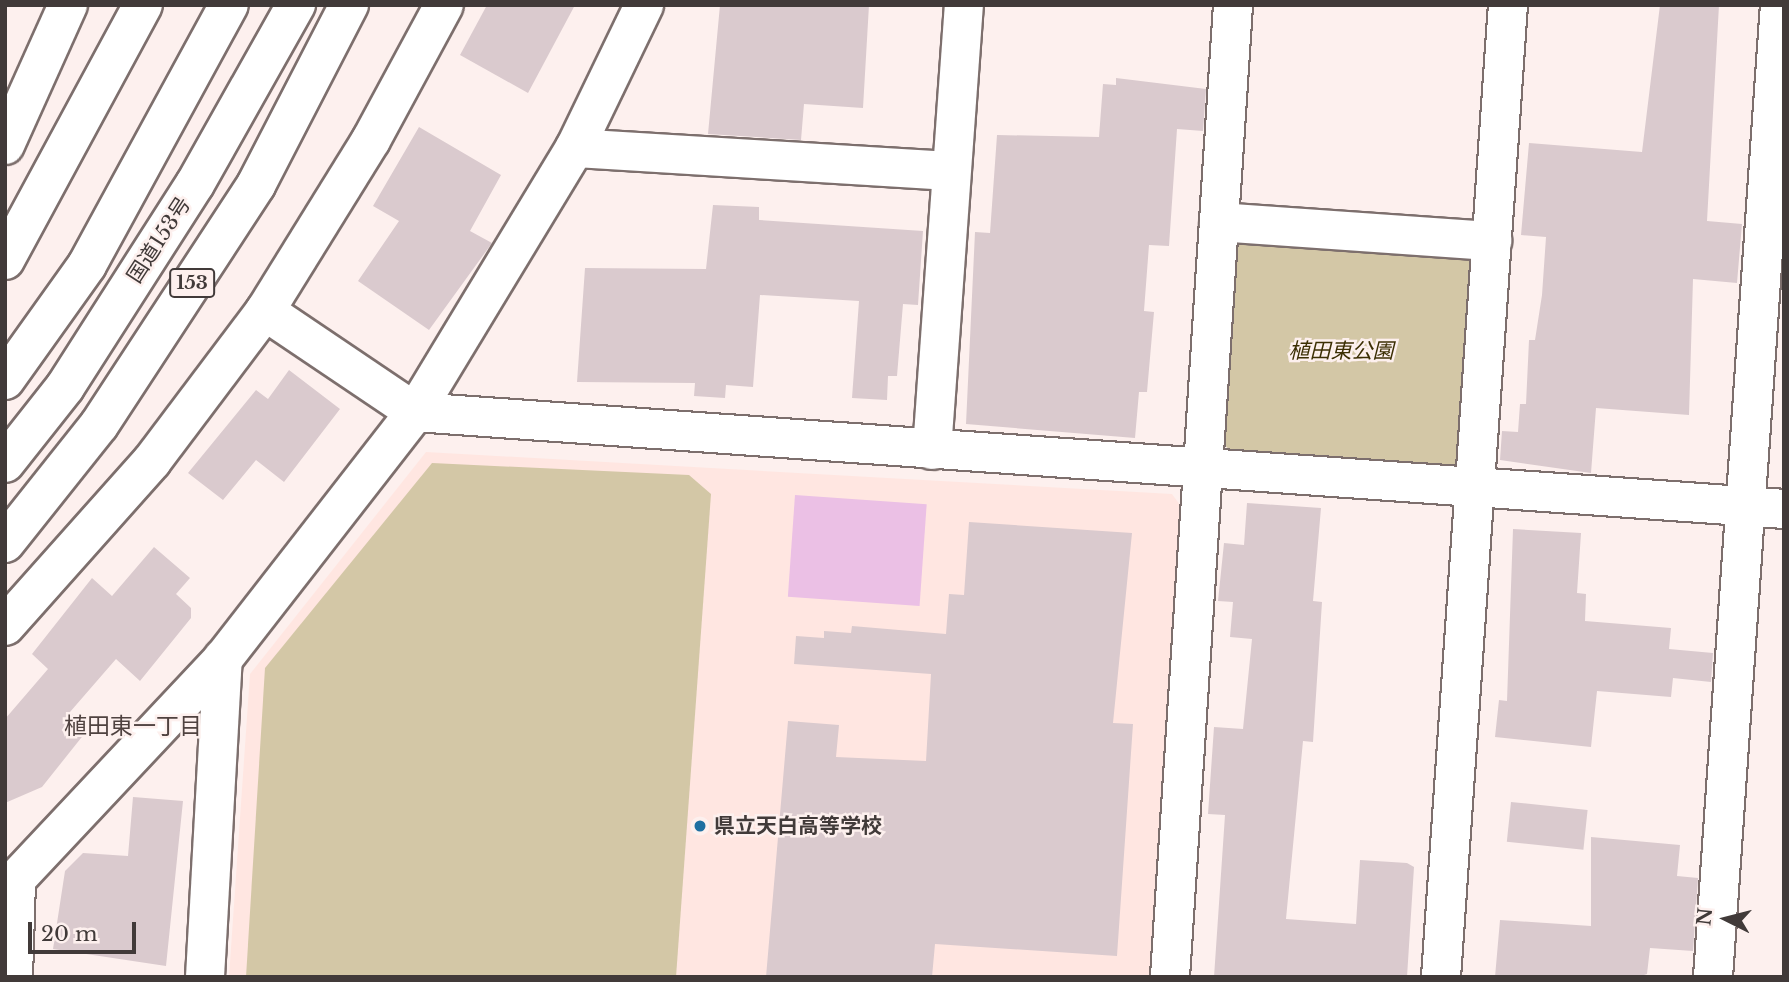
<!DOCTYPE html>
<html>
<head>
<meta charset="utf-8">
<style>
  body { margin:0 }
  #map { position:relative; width:1789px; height:982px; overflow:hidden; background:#fdf0ee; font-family:"Libre Baskerville","Noto Sans JP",serif }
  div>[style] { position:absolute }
  .built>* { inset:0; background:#ffe6e1 }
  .green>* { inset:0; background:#d3c7a6 }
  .water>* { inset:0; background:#ebc0e5; transform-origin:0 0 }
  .building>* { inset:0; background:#dacace; transform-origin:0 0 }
  .roads { filter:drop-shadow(2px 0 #7d6f6d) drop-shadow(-2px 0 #7d6f6d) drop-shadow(0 2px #7d6f6d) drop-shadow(0 -2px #7d6f6d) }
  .minor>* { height:38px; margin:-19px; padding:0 19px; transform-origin:19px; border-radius:19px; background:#fff }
  .trunk>* { height:38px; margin:-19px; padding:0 19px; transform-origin:19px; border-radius:19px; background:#fff }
  .dots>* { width:19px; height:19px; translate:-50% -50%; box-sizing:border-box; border:4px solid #fdf0ee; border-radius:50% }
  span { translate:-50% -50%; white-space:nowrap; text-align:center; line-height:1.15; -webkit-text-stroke:5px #fdf0ee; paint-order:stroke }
  .shield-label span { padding:2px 5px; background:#fdf0ee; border:2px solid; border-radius:5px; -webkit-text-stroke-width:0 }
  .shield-label { font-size:19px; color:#413a39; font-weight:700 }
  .street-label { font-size:21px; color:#413a39 }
  .park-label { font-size:21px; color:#3c2f04; font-style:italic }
  .poi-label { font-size:21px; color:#413a39; font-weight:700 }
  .left { translate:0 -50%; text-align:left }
  .neighbourhood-label { font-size:23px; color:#4f4240 }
  .frame { position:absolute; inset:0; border:7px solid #413a39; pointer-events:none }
  .north { position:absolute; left:1691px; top:884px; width:70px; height:70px; -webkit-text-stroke:5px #fdf0ee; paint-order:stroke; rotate:276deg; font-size:19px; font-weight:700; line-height:28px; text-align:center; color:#413a39 }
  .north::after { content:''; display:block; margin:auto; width:24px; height:32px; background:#413a39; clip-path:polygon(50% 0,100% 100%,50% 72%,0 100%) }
  .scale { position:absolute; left:28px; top:922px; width:108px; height:32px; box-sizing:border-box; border:4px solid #413a39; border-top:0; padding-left:9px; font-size:21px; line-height:24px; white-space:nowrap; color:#413a39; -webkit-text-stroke:5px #fdf0ee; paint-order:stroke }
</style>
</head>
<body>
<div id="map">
  <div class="built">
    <i style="clip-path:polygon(426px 452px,1172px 494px,1183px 509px,1152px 977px,229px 977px,250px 674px)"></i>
  </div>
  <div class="green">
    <i style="clip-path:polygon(1248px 234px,1467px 251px,1481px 265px,1465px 458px,1454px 470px,1232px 452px,1220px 441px,1234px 247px)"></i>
    <i style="clip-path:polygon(432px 463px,689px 475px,711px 494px,676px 977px,246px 977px,265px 668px)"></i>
  </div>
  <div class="water">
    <i style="left:795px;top:495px;width:132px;height:102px;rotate:4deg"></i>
  </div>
  <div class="building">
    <i style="clip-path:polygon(487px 5px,575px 5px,528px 93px,460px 55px)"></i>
    <i style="clip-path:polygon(720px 5px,869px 5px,863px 108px,804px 104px,801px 140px,708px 134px)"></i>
    <i style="clip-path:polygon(1660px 5px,1719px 5px,1707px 221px,1742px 224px,1737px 283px,1693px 279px,1689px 415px,1596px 408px,1591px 473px,1500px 460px,1502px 431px,1518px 432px,1520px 404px,1526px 404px,1529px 340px,1535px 340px,1542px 295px,1546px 237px,1521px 235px,1529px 143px,1642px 152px)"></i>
    <i style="clip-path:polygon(1116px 78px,1206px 89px,1203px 131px,1177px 129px,1169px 246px,1149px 245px,1144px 311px,1154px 312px,1147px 392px,1139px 392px,1135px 438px,966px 424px,975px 232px,990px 233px,997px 135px,1099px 137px,1103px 84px,1116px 85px)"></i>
    <i style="clip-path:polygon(419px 127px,501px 175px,470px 231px,492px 243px,429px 330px,358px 281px,399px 221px,373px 206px)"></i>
    <i style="clip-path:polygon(713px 205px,759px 207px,759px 220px,923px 231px,918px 305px,903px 304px,897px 376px,888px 376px,887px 400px,852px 398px,859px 301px,760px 295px,753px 387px,726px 385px,725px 398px,694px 396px,695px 383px,577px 382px,585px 268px,706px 269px)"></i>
    <i style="clip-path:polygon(289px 370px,340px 409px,284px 482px,256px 460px,223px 500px,188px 473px,256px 390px,268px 399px)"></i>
    <i style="clip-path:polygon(1247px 503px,1321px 508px,1313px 601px,1322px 602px,1313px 742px,1303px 741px,1286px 919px,1356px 924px,1360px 860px,1407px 863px,1414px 867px,1407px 977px,1214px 977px,1225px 815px,1208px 814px,1214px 727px,1243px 729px,1252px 639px,1230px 637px,1233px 602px,1218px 601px,1224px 543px,1244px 545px)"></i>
    <i style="clip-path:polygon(969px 522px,1132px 533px,1113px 723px,1133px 724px,1117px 956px,935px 944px,932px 977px,766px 977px,788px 721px,839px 725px,836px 757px,926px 761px,931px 674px,794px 664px,796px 636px,824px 638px,824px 631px,851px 633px,852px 626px,946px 634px,949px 594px,964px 595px)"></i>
    <i style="clip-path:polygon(1513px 529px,1581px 533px,1577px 593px,1586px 594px,1585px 621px,1671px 628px,1669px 649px,1713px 653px,1711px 682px,1673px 678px,1671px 697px,1597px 691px,1591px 747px,1495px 737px,1499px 700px,1507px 701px)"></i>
    <i style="clip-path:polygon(154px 547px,190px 578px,176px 594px,191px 608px,191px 618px,140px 681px,116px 659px,70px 712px,89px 728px,42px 787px,5px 803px,5px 719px,48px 669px,32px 654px,92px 578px,112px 596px)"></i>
    <i style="clip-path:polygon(133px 797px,183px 801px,166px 966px,53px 949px,65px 871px,83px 853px,128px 856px)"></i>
    <i style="left:1511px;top:802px;width:77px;height:40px;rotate:6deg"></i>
    <i style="clip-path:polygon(1591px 837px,1680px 845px,1677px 876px,1698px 878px,1693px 951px,1650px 948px,1647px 974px,1638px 977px,1495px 977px,1500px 920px,1591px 926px)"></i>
  </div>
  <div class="roads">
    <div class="minor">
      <i style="left:5px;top:145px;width:154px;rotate:-65.8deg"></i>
      <i style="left:575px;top:148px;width:377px;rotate:3.5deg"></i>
      <i style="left:1219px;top:222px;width:274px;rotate:4deg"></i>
      <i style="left:265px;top:311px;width:181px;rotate:34deg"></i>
      <i style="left:415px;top:412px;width:1372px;rotate:4.05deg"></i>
      <i style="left:932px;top:450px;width:446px;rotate:-85.9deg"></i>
      <i style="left:5px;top:626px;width:221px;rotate:-48.3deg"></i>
      <i style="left:152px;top:461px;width:188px;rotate:-53deg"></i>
      <i style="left:265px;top:311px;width:201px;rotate:-58.2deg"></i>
      <i style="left:371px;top:140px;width:153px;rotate:-61.6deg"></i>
      <i style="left:5px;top:891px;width:318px;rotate:-46.8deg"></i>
      <i style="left:223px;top:659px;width:313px;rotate:-52.1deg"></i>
      <i style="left:415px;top:412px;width:309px;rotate:-58.8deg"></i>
      <i style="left:575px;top:148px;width:159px;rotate:-64.2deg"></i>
      <i style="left:13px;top:977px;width:95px;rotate:-88.2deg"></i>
      <i style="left:205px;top:977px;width:319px;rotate:-86.8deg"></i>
      <i style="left:1170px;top:977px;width:974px;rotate:-86.29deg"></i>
      <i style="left:1441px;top:977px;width:974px;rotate:-86.06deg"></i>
      <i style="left:1713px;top:977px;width:974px;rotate:-86.06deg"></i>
    </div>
    <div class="trunk">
      <i style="left:5px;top:260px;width:290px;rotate:-61.6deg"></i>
      <i style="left:5px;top:380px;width:141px;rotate:-54.5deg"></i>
      <i style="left:87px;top:265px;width:296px;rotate:-61.4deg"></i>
      <i style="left:5px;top:463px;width:97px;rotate:-51.7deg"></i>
      <i style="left:65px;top:387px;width:241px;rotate:-57.4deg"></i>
      <i style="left:195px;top:184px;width:206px;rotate:-60.6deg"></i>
      <i style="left:5px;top:543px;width:151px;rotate:-51.5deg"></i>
      <i style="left:99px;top:425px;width:287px;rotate:-56.8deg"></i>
      <i style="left:256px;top:185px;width:203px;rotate:-62.7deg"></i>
    </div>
  </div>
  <div class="dots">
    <i style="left:700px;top:826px;background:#1e6fa1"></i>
  </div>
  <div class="shield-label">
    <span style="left:192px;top:283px">153</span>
  </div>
  <div class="street-label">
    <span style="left:159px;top:240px;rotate:-57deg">国道153号</span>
  </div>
  <div class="park-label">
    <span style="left:1341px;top:351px">植田東公園</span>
  </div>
  <div class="poi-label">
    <span class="left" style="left:714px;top:826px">県立天白高等学校</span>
  </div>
  <div class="neighbourhood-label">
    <span style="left:133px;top:726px">植田東一丁目</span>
  </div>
  <div class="frame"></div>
  <div class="north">N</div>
  <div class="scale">20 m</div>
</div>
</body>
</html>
